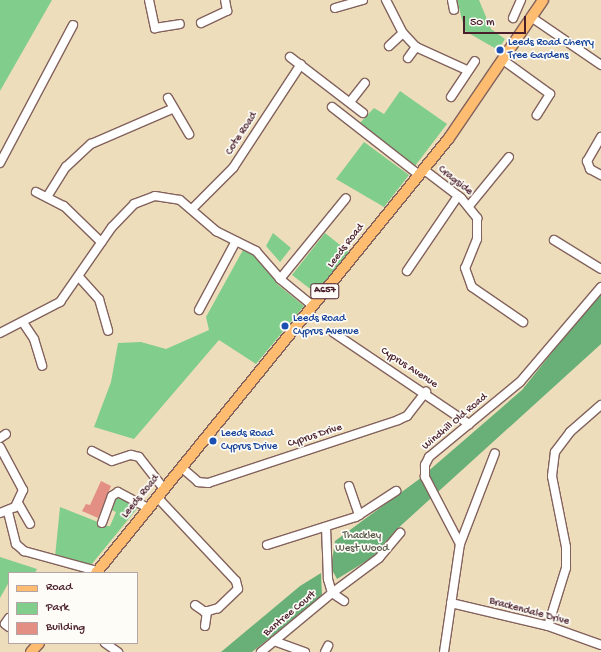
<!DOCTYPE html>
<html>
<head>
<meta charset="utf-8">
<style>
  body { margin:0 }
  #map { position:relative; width:601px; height:652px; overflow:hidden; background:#edb; font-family:"Gochi Hand",sans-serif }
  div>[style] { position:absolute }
  .green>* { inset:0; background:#81cd8b }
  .forest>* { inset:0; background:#68b077 }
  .building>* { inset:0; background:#e48f84 }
  .roads { filter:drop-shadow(1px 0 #83625d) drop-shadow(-1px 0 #83625d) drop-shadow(0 1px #83625d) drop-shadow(0 -1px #83625d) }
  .minor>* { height:8px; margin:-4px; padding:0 4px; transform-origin:4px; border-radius:4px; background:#fff }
  .major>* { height:10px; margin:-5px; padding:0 5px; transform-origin:5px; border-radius:5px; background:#fdbc70 }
  .dots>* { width:11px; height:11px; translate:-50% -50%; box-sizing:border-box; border:2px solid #fdfcf7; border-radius:50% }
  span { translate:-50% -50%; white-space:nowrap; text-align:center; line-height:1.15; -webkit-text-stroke:3.5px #fdfcf7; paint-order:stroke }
  .shield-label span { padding:1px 3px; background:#fdfcf7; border:1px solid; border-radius:3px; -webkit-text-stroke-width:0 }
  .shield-label { font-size:10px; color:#4a1f2b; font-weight:700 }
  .transit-label { font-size:11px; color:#164399 }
  .left { translate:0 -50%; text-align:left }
  .street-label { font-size:11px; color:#4a1f2b }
  .park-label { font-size:11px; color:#5d5c4d }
  .legend { position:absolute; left:8px; top:572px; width:130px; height:72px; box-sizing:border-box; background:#fdfcf7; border:1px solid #b5a4a5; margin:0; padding:5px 7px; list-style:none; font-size:12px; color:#4a1f2b }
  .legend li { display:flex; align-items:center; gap:8px; height:20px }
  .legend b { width:20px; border:1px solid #b5a4a5 }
  .scale { position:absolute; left:463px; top:16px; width:63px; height:18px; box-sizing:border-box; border:2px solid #4a1f2b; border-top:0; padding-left:5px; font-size:12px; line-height:14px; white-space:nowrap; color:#4a1f2b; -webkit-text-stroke:3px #fdfcf7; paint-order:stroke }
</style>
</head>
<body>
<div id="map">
  <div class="green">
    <i style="clip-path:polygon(0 0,52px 0,0 91px)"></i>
    <i style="clip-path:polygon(457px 0,479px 0,491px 29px,505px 39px,498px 50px,465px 31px)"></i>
    <i style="clip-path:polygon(400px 91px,447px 124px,415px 166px,359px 124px,374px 108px,384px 114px)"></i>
    <i style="clip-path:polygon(364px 142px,409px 175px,384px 207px,336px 179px)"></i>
    <i style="clip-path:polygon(273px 233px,291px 248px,280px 262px,266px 246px)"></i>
    <i style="clip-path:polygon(325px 233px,349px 252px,319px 289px,309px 288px,292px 275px)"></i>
    <i style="clip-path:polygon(243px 250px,260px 257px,277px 284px,304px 306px,256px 364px,219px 340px,134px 439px,94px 427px,111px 382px,118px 343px,141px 342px,166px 349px,209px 330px,206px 317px)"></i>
    <i style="clip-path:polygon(115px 495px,140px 505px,91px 565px,55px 557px,60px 507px,98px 522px,99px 526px,110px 526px,116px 512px,109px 509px)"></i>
    <i style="clip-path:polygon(0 557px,37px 569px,35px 573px,9px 573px,9px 582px,0 598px)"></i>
  </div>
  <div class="forest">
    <i style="clip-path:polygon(601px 291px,601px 344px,396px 530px,373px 557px,337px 579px,331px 568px,335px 541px,418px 480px,522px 390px)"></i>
    <i style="clip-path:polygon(321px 573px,322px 596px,252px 652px,221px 652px,300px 586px)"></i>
  </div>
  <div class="building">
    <i style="clip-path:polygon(101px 481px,111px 486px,98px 518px,82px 511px,86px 504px,90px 505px)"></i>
  </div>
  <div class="roads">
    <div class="minor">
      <i style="left:149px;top:0;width:29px;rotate:78deg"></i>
      <i style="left:155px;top:28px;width:25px;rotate:-9deg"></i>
      <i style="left:386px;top:0;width:37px;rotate:63deg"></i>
      <i style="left:403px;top:33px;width:19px;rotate:47deg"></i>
      <i style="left:416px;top:47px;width:56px;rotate:24.3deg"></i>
      <i style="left:452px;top:0;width:10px;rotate:79deg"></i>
      <i style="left:335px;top:8px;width:29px;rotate:-16deg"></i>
      <i style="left:531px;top:17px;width:85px;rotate:34.4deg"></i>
      <i style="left:513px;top:18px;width:20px;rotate:-66deg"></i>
      <i style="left:201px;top:23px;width:29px;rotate:-25deg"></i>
      <i style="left:227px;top:11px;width:11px;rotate:-100deg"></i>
      <i style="left:389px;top:46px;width:19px;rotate:-43deg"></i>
      <i style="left:290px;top:57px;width:92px;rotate:37.5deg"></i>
      <i style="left:408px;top:58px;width:14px;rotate:-54deg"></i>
      <i style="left:503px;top:60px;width:58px;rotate:35.9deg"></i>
      <i style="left:550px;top:94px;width:25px;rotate:122deg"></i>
      <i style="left:451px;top:97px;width:43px;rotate:-56.3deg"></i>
      <i style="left:168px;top:98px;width:42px;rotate:59.7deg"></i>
      <i style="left:350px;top:102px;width:24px;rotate:-52deg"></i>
      <i style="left:332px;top:107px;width:110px;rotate:38deg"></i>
      <i style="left:601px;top:137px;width:28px;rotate:120deg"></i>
      <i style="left:587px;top:161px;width:9px;rotate:69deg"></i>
      <i style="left:590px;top:169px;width:13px;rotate:29deg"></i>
      <i style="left:0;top:163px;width:156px;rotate:-62.1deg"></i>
      <i style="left:423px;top:169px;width:48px;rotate:37.3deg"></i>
      <i style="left:461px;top:198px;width:26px;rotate:51deg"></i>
      <i style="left:477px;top:218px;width:21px;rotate:90deg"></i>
      <i style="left:477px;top:239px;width:31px;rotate:112deg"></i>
      <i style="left:465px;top:268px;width:20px;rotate:70deg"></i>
      <i style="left:472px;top:287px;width:62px;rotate:34.5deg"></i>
      <i style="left:36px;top:192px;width:31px;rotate:27deg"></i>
      <i style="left:64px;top:206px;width:52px;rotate:44.2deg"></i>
      <i style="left:47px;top:197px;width:36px;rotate:-58deg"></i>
      <i style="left:66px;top:167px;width:34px;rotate:-43deg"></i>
      <i style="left:91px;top:144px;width:88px;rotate:-23.4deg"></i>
      <i style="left:469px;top:206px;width:63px;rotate:-50.8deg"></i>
      <i style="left:193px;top:208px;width:57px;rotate:-45deg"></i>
      <i style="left:233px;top:168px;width:124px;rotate:-56.8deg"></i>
      <i style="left:554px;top:240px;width:55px;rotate:31.7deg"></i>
      <i style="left:407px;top:271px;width:91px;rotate:-55.8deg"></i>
      <i style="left:79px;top:277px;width:30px;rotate:48deg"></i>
      <i style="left:99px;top:299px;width:33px;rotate:74deg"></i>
      <i style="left:280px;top:279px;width:104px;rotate:-50.8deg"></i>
      <i style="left:199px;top:310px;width:78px;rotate:-61.8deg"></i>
      <i style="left:24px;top:324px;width:18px;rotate:56deg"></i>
      <i style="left:34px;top:339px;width:28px;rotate:73deg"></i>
      <i style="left:0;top:333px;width:68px;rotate:-27.3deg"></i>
      <i style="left:60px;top:302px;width:91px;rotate:-55.3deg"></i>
      <i style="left:112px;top:227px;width:32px;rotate:-46deg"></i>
      <i style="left:134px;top:204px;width:22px;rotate:-21deg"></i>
      <i style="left:155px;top:196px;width:25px;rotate:9deg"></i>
      <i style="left:180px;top:200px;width:48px;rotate:40.7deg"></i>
      <i style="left:216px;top:231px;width:45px;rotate:26.6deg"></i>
      <i style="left:256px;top:251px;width:37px;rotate:49deg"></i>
      <i style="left:280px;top:279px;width:43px;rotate:39.3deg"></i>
      <i style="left:334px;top:333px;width:163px;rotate:34deg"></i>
      <i style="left:0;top:438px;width:7px;rotate:-34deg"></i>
      <i style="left:0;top:447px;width:49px;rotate:61.9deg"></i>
      <i style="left:23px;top:490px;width:19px;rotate:115deg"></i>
      <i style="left:15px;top:507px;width:16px;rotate:158deg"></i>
      <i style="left:92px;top:451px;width:22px;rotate:27deg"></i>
      <i style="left:112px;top:461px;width:20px;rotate:-18deg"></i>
      <i style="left:131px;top:455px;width:8px;rotate:14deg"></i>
      <i style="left:139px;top:457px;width:41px;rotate:52deg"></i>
      <i style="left:181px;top:467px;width:23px;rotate:41deg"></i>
      <i style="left:198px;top:482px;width:10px;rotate:6deg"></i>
      <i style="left:208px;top:483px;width:200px;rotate:-18.3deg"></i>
      <i style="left:398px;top:420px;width:10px;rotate:-24deg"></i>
      <i style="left:407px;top:416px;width:31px;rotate:-52deg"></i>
      <i style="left:349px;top:486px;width:31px;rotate:71deg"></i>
      <i style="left:157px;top:497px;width:115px;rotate:46.8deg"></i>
      <i style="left:236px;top:581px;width:8px;rotate:76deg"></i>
      <i style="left:238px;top:589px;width:28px;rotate:136deg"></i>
      <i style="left:218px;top:608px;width:14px;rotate:163deg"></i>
      <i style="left:205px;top:612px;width:12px;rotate:-145deg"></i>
      <i style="left:18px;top:503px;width:24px;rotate:60deg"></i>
      <i style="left:8px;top:512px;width:33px;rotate:76deg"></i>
      <i style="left:16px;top:544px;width:11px;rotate:41deg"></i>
      <i style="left:24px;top:551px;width:76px;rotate:15.3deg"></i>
      <i style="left:102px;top:523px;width:29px;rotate:-70deg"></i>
      <i style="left:112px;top:496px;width:7px;rotate:-34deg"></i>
      <i style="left:118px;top:492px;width:34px;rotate:28deg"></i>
      <i style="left:460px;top:544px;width:97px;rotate:-69deg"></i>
      <i style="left:267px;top:545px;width:93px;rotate:-17.5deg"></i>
      <i style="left:356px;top:517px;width:48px;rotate:-33deg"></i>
      <i style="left:344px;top:601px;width:14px;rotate:-146deg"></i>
      <i style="left:332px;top:593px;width:59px;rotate:-36.7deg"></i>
      <i style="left:379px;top:558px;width:33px;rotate:-50deg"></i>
      <i style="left:451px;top:603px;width:100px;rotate:13.3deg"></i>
      <i style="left:548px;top:626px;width:56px;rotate:19.7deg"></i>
      <i style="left:9px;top:618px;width:7px;rotate:124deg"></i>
      <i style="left:5px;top:624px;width:5px;rotate:37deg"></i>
      <i style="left:205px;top:626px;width:15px;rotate:-82deg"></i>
      <i style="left:548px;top:626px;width:61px;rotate:-72.8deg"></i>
      <i style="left:566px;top:568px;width:21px;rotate:-90deg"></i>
      <i style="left:566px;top:547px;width:72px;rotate:-101.2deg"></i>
      <i style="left:552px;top:476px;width:24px;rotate:-83deg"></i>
      <i style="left:555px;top:452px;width:25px;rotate:-53deg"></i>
      <i style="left:570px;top:432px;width:41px;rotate:-41.1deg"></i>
      <i style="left:274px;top:641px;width:33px;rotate:20deg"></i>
      <i style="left:105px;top:643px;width:16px;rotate:35deg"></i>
      <i style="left:261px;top:652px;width:92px;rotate:-39.7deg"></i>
      <i style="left:332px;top:593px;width:15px;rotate:-106deg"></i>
      <i style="left:328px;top:579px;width:52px;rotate:-92.2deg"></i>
      <i style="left:325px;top:652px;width:7px;rotate:-63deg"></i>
      <i style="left:444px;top:652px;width:109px;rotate:-81.6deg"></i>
      <i style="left:460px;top:544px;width:76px;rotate:-117.6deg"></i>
      <i style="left:425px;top:477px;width:12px;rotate:-90deg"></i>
      <i style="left:425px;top:465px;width:9px;rotate:-63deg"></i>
      <i style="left:429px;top:457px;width:118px;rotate:-39.5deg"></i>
      <i style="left:520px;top:382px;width:125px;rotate:-49.5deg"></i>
    </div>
    <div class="major">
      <i style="left:96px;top:573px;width:560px;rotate:-50.94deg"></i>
      <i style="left:449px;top:138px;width:167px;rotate:-55.7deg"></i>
      <i style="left:31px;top:652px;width:12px;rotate:-48deg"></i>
    </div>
  </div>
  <div class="dots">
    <i style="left:500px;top:50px;background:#1a4fb4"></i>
    <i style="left:285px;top:326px;background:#1a4fb4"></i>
    <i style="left:213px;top:441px;background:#1a4fb4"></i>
  </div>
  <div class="shield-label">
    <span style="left:325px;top:291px">A657</span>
  </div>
  <div class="transit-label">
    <span class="left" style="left:508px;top:50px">Leeds Road Cherry<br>Tree Gardens</span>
    <span class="left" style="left:293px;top:326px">Leeds Road<br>Cyprus Avenue</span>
    <span class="left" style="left:221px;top:441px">Leeds Road<br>Cyprus Drive</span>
  </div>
  <div class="street-label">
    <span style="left:242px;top:134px;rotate:-57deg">Cote Road</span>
    <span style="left:455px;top:181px;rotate:39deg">Cragside</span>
    <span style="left:346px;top:246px;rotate:-52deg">Leeds Road</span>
    <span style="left:409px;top:368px;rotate:33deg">Cyprus Avenue</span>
    <span style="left:455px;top:422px;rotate:-40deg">Windhill Old Road</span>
    <span style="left:315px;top:436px;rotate:-18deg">Cyprus Drive</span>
    <span style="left:141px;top:497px;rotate:-51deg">Leeds Road</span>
    <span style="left:529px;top:612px;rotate:15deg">Brackendale Drive</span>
    <span style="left:290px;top:614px;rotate:-40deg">Bantree Court</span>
  </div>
  <div class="park-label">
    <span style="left:362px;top:543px">Thackley<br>West Wood</span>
  </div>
  <ul class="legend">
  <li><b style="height:5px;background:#fdbc70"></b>Road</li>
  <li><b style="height:11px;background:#81cd8b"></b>Park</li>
  <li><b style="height:11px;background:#e48f84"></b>Building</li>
  </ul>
  <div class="scale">50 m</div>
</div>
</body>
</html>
